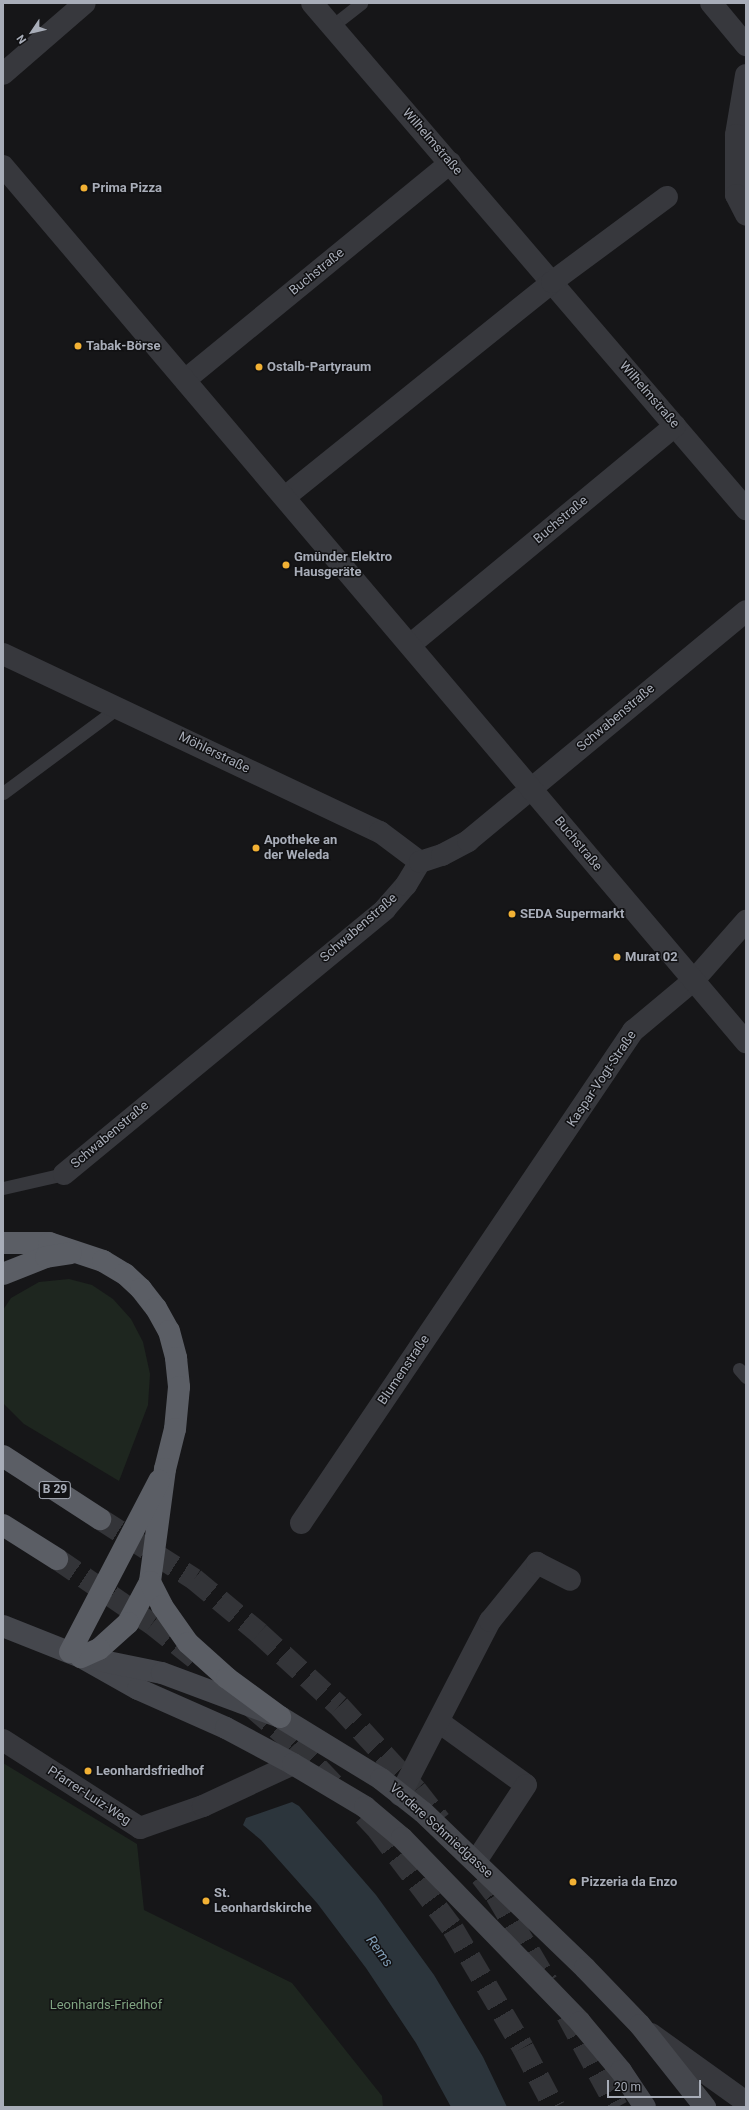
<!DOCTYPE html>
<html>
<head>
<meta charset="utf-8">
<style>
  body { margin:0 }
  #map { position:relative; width:749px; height:2110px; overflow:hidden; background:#161618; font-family:Roboto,sans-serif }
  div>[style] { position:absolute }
  .green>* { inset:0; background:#1e261f }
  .water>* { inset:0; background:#2c353c }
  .trunk-tunnel>* { height:22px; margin-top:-11px; transform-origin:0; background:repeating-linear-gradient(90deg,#333438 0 22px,transparent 0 33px) }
  .service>* { height:13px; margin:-6.5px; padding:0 6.5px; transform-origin:6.5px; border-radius:6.5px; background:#37383d }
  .minor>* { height:22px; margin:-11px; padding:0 11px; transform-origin:11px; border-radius:11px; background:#37383d }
  .tertiary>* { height:22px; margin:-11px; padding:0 11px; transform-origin:11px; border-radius:11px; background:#37383d }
  .secondary>* { height:22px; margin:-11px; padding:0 11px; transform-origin:11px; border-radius:11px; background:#45474d }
  .trunk>* { height:22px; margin:-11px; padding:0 11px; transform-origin:11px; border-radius:11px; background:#5b5e65 }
  .dots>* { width:11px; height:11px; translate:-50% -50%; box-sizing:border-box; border:2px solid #111113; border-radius:50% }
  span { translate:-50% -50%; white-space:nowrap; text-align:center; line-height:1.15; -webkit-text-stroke:3px #111113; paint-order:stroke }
  .shield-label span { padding:1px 3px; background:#111113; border:1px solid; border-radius:3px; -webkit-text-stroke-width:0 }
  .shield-label { font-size:12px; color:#a8adb8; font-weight:700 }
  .street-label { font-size:13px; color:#a8adb8 }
  .poi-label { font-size:13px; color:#a8adb8; font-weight:700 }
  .left { translate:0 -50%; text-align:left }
  .park-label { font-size:13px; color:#7fa381 }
  .water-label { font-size:14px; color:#7f9bb3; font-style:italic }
  .frame { position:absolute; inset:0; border:4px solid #a8adb8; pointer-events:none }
  .north { position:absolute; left:12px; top:12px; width:40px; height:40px; -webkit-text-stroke:3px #111113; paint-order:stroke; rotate:235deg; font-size:11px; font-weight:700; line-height:16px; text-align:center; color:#a8adb8 }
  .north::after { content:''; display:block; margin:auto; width:14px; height:18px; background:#a8adb8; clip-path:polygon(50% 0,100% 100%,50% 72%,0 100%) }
  .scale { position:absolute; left:607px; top:2080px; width:94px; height:18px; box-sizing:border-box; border:2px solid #a8adb8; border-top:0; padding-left:5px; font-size:12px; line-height:14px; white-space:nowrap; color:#a8adb8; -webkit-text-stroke:3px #111113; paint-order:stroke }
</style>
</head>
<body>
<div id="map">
  <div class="green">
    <i style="clip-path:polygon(69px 1279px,92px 1285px,113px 1299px,131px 1319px,143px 1342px,150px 1374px,148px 1405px,119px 1481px,24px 1424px,3px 1403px,3px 1310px,11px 1298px,39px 1282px)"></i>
    <i style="clip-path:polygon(3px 1763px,137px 1844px,144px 1910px,292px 1983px,382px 2096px,383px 2107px,3px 2107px)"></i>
  </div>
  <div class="water">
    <i style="clip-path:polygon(292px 1802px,299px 1806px,376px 1895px,434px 1975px,483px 2057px,507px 2107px,451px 2107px,416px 2043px,366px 1968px,317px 1903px,261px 1840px,243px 1825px,246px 1818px)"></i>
  </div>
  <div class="trunk-tunnel">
    <i style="left:100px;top:1519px;width:112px;rotate:32.6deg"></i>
    <i style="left:194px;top:1579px;width:85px;rotate:39.7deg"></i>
    <i style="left:259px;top:1633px;width:108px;rotate:42.4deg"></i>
    <i style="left:339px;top:1706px;width:114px;rotate:47.5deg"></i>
    <i style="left:416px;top:1790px;width:39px;rotate:52deg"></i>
    <i style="left:57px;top:1559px;width:115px;rotate:34.4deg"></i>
    <i style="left:152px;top:1624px;width:56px;rotate:38.5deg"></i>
    <i style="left:252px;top:1707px;width:57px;rotate:40.7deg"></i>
    <i style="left:295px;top:1744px;width:57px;rotate:46.4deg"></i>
    <i style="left:364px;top:1815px;width:21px;rotate:47deg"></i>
    <i style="left:378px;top:1830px;width:124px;rotate:52.9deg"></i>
    <i style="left:453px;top:1929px;width:138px;rotate:59.5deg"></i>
    <i style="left:523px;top:2048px;width:67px;rotate:62.3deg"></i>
    <i style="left:481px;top:1876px;width:24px;rotate:52deg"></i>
    <i style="left:496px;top:1895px;width:101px;rotate:59.6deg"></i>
    <i style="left:567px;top:2015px;width:105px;rotate:61.5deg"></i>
  </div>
  <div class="service">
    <i style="left:332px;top:26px;width:37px;rotate:-38deg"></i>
    <i style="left:3px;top:793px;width:144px;rotate:-36.6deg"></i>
    <i style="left:3px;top:1188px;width:63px;rotate:-12.9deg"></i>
    <i style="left:739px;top:1369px;width:11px;rotate:49deg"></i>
  </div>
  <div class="minor">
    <i style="left:312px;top:3px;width:667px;rotate:49.38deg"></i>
    <i style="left:711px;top:3px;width:55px;rotate:50.2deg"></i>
    <i style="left:3px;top:74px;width:108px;rotate:-40.9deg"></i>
    <i style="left:746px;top:75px;width:61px;rotate:99.5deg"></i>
    <i style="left:736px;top:135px;width:60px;rotate:90deg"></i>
    <i style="left:736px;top:195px;width:22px;rotate:63deg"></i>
    <i style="left:185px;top:380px;width:343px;rotate:-39.3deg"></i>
    <i style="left:285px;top:497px;width:343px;rotate:-38.8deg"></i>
    <i style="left:552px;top:282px;width:143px;rotate:-36.5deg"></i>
    <i style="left:410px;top:645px;width:344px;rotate:-39.6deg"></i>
    <i style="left:3px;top:654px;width:417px;rotate:25.3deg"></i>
    <i style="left:380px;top:832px;width:50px;rotate:36.9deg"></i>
    <i style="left:64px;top:1174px;width:416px;rotate:-39.5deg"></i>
    <i style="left:385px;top:909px;width:32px;rotate:-49deg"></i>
    <i style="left:406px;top:885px;width:27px;rotate:-59deg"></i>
    <i style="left:420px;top:862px;width:23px;rotate:-18deg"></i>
    <i style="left:442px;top:855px;width:30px;rotate:-28deg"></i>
    <i style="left:468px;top:841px;width:361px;rotate:-39.6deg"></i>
    <i style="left:301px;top:1523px;width:594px;rotate:-55.99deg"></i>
    <i style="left:633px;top:1031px;width:80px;rotate:-39.9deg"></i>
    <i style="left:694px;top:980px;width:79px;rotate:-48.6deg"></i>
    <i style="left:439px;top:1722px;width:107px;rotate:35.9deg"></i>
    <i style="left:526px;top:1785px;width:91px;rotate:123.3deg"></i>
    <i style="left:3px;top:1740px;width:163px;rotate:32.7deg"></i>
    <i style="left:140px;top:1828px;width:67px;rotate:-19.2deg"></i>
    <i style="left:203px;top:1806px;width:99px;rotate:-25deg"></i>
    <i style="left:400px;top:1795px;width:196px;rotate:-62.7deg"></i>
    <i style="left:490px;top:1621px;width:75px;rotate:-51deg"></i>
    <i style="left:537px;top:1563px;width:37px;rotate:27deg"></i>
  </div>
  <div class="tertiary">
    <i style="left:3px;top:166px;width:1149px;rotate:49.7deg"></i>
    <i style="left:651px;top:2034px;width:117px;rotate:35.6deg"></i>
  </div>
  <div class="secondary">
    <i style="left:3px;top:1626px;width:84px;rotate:21.7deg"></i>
    <i style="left:81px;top:1657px;width:65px;rotate:29.3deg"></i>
    <i style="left:138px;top:1689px;width:96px;rotate:23.9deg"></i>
    <i style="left:226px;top:1728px;width:76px;rotate:28.2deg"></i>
    <i style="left:293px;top:1764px;width:84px;rotate:30.8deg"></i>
    <i style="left:365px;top:1807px;width:48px;rotate:40deg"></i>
    <i style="left:402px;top:1838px;width:256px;rotate:45.9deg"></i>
    <i style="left:580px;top:2022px;width:64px;rotate:50.1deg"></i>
    <i style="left:621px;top:2071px;width:43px;rotate:56.3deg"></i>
    <i style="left:98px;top:1660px;width:65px;rotate:11.5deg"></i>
    <i style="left:162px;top:1673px;width:126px;rotate:20.4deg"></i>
    <i style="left:280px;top:1717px;width:119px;rotate:31.5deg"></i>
    <i style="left:381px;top:1779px;width:53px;rotate:38.2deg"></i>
    <i style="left:423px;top:1812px;width:225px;rotate:43.9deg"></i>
    <i style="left:585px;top:1968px;width:79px;rotate:46deg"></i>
    <i style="left:640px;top:2025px;width:105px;rotate:51.6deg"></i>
  </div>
  <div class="trunk">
    <i style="left:3px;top:1243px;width:46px"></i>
    <i style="left:49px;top:1243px;width:57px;rotate:18.4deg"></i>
    <i style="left:103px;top:1261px;width:26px;rotate:31deg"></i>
    <i style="left:125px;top:1274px;width:22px;rotate:43deg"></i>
    <i style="left:141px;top:1289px;width:24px;rotate:52deg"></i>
    <i style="left:156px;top:1308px;width:26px;rotate:61deg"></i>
    <i style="left:169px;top:1331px;width:28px;rotate:75deg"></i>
    <i style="left:176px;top:1358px;width:29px;rotate:84deg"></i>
    <i style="left:179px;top:1387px;width:42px;rotate:95.4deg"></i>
    <i style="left:175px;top:1429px;width:41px;rotate:104deg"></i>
    <i style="left:165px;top:1469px;width:114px;rotate:97.6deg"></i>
    <i style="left:150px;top:1582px;width:47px;rotate:118.2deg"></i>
    <i style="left:128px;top:1623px;width:39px;rotate:138deg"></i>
    <i style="left:99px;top:1649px;width:20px;rotate:156deg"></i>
    <i style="left:3px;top:1274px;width:46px;rotate:-21.6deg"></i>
    <i style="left:46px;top:1257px;width:25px;rotate:-9deg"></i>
    <i style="left:3px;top:1456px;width:116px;rotate:33deg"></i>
    <i style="left:3px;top:1525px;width:64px;rotate:32.2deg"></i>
    <i style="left:150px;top:1582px;width:27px;rotate:63deg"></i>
    <i style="left:162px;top:1606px;width:45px;rotate:54.9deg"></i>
    <i style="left:188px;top:1643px;width:52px;rotate:41.9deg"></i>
    <i style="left:227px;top:1678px;width:66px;rotate:36.3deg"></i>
    <i style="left:70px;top:1652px;width:193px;rotate:-62.5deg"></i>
  </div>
  <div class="dots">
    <i style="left:84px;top:188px;background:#f2b134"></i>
    <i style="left:78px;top:346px;background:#f2b134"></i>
    <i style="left:259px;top:367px;background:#f2b134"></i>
    <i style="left:286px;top:565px;background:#f2b134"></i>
    <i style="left:256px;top:848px;background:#f2b134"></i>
    <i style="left:512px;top:914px;background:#f2b134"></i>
    <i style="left:617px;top:957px;background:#f2b134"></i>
    <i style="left:88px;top:1771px;background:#f2b134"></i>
    <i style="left:573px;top:1882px;background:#f2b134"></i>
    <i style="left:206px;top:1901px;background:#f2b134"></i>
  </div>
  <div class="shield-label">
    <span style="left:55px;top:1490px">B 29</span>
  </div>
  <div class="street-label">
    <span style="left:432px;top:142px;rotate:49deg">Wilhelmstraße</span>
    <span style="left:317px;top:272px;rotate:-39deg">Buchstraße</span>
    <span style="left:649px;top:395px;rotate:49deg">Wilhelmstraße</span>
    <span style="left:561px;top:520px;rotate:-40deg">Buchstraße</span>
    <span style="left:616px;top:718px;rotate:-40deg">Schwabenstraße</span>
    <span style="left:214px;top:753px;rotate:26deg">Möhlerstraße</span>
    <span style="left:578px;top:844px;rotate:50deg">Buchstraße</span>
    <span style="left:359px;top:928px;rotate:-41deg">Schwabenstraße</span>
    <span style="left:602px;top:1079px;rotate:-56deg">Kaspar-Vogt-Straße</span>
    <span style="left:110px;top:1135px;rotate:-40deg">Schwabenstraße</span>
    <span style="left:404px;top:1370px;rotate:-56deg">Blumenstraße</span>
    <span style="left:89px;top:1796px;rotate:33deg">Pfarrer-Luiz-Weg</span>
    <span style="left:441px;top:1831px;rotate:42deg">Vordere Schmiedgasse</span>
  </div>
  <div class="poi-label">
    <span class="left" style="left:92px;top:188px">Prima Pizza</span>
    <span class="left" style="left:86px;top:346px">Tabak-Börse</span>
    <span class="left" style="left:267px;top:367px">Ostalb-Partyraum</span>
    <span class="left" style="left:294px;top:565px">Gmünder Elektro<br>Hausgeräte</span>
    <span class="left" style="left:264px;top:848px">Apotheke an<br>der Weleda</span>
    <span class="left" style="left:520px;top:914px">SEDA Supermarkt</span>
    <span class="left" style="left:625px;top:957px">Murat 02</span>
    <span class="left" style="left:96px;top:1771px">Leonhardsfriedhof</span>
    <span class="left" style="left:581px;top:1882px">Pizzeria da Enzo</span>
    <span class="left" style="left:214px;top:1901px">St.<br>Leonhardskirche</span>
  </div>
  <div class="park-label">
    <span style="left:106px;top:2005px">Leonhards-Friedhof</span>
  </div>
  <div class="water-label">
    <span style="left:380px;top:1951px;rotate:54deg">Rems</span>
  </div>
  <div class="frame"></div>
  <div class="north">N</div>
  <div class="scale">20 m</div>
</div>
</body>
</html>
